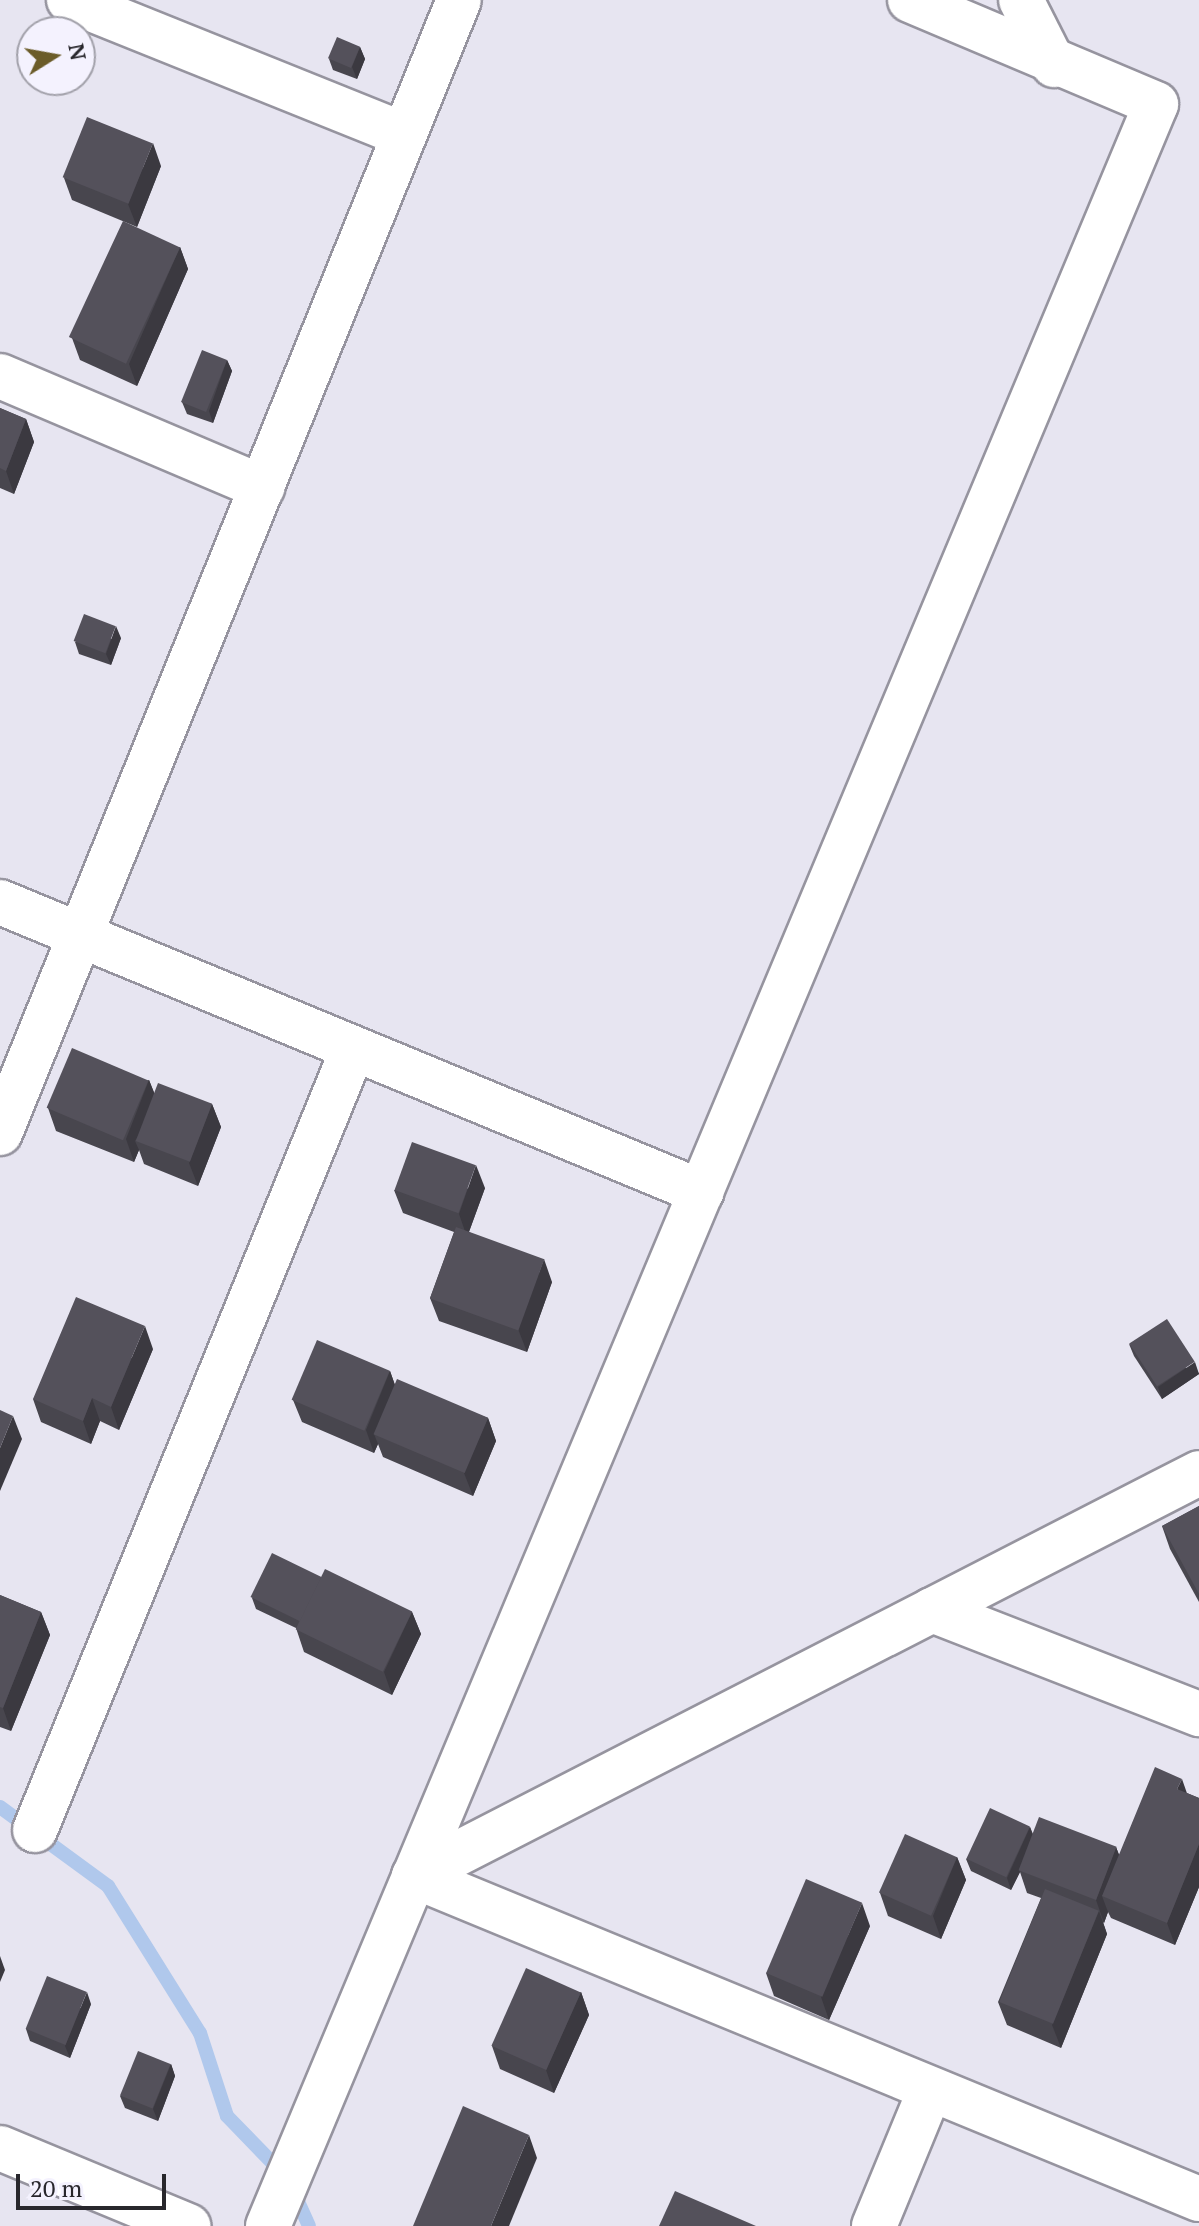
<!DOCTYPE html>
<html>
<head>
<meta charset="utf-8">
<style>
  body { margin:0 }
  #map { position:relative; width:1199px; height:2226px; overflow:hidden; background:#e7e5f1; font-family:"PT Serif",serif }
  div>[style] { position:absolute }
  .stream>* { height:14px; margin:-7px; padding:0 7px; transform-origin:7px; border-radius:7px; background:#b0c8ec }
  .roads { filter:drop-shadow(2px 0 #96949f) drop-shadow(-2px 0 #96949f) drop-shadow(0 2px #96949f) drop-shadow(0 -2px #96949f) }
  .street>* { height:44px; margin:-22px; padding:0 22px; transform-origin:22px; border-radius:22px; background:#fff }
  .wall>* { inset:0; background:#48464e }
  .shaded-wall>* { inset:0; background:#3b3940 }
  .building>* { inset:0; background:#54515b; transform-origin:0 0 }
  span { translate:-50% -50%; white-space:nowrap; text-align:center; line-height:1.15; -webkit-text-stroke:8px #f4f2fe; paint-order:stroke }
  .north { position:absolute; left:16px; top:16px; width:80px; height:80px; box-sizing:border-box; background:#f4f2fe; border:2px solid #a2a1aa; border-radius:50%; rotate:79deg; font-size:22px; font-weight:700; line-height:32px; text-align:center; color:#28272c }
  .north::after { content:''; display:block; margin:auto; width:28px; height:36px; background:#6b5c29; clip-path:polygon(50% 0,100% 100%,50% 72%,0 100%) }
  .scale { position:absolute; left:16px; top:2174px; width:150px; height:36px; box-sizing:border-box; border:4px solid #28272c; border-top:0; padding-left:10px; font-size:24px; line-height:28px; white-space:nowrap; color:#28272c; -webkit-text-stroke:6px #f4f2fe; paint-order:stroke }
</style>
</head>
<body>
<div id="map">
  <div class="stream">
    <i style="left:0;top:1807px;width:134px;rotate:36.2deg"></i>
    <i style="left:108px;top:1886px;width:173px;rotate:58deg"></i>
    <i style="left:200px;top:2033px;width:87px;rotate:72deg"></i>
    <i style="left:227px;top:2116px;width:88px;rotate:45.9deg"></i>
    <i style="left:288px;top:2179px;width:51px;rotate:65.9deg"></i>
  </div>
  <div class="roads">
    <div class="street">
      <i style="left:69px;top:0;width:361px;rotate:21.9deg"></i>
      <i style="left:1021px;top:0;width:73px;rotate:63.1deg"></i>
      <i style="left:0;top:376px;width:285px;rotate:23deg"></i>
      <i style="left:0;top:902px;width:759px;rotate:22.47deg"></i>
      <i style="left:0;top:1133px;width:1222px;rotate:-67.95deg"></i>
      <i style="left:932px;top:1610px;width:287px;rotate:21.3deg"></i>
      <i style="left:35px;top:1830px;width:843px;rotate:-67.85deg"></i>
      <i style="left:414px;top:1876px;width:882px;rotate:-27.17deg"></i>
      <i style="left:414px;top:1876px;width:849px;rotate:22.37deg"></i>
      <i style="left:0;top:2148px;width:204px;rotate:22.5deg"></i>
      <i style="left:268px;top:2226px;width:2300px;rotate:-67.29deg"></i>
      <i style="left:1156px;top:104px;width:267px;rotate:-157.1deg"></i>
      <i style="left:874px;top:2226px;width:147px;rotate:-67.6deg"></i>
    </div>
  </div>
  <div class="wall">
    <i style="clip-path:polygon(360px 47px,365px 59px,357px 79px,333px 70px,329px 59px)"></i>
    <i style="clip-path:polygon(161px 166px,137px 227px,72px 200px,64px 178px)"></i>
    <i style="clip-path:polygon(180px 247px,188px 269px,137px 386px,80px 360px,72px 338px)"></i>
    <i style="clip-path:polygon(227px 360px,232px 371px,213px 423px,187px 414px,182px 402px)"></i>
    <i style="clip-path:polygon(0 408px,26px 419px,34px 442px,14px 494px,0 488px)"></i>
    <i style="clip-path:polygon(121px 638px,111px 665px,79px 654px,75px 642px)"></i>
    <i style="clip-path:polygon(149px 1080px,154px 1093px,212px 1104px,221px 1127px,198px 1186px,144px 1164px,139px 1150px,134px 1162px,56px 1131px,48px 1108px)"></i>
    <i style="clip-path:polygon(485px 1188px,469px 1232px,552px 1282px,527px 1352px,439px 1321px,430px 1298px,454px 1232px,403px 1213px,394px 1190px)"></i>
    <i style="clip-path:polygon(1129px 1344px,1199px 1373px,1199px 1374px,1162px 1399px,1134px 1356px)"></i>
    <i style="clip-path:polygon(153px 1349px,119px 1430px,100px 1421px,91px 1444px,41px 1422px,33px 1399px)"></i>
    <i style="clip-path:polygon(390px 1371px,395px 1385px,488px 1418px,496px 1441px,473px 1496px,383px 1457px,378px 1444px,374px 1453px,302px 1422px,293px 1400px)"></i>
    <i style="clip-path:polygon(1199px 1506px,1199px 1602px,1170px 1549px,1162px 1526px)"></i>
    <i style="clip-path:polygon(321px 1577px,412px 1612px,421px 1634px,392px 1695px,304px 1652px,296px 1628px,256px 1609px,252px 1598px)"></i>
    <i style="clip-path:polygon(0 1595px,41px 1612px,50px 1635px,11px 1731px,0 1727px)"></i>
    <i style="clip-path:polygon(1187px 1793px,1199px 1798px,1199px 1887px,1175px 1945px,1111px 1918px,1108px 1912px,1104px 1923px,1103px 1922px,1107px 1934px,1061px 2048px,1007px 2025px,998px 2002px,1041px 1898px,1027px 1893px,1020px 1872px,1011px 1890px,971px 1871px,966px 1859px,1030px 1827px,1033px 1834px,1116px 1847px,1119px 1855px)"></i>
    <i style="clip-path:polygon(957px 1857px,966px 1880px,941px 1939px,888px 1916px,880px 1893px)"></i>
    <i style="clip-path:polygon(870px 1926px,829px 2020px,774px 1996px,766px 1973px)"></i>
    <i style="clip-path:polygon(581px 1992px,589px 2015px,554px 2093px,500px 2069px,492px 2046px)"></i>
    <i style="clip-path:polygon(91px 2004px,70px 2058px,30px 2041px,26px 2029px)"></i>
    <i style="clip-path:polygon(171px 2064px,175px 2076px,158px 2121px,125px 2108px,120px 2096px)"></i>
  </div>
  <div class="shaded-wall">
    <i style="clip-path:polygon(360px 47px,365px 59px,357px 79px,352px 67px)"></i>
    <i style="clip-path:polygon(153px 143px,161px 166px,137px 227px,128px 204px)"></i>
    <i style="clip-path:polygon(180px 247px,188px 269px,137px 386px,129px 364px)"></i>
    <i style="clip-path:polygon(227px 360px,232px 371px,213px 423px,209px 411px)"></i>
    <i style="clip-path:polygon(26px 419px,34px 442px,14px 494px,6px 471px)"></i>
    <i style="clip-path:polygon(116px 626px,121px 638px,111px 665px,106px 654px)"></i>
    <i style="clip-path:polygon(149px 1080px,158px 1102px,135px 1141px,139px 1150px,134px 1162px,126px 1139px)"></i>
    <i style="clip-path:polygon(212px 1104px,221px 1127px,198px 1186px,189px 1163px)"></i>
    <i style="clip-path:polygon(476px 1165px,485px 1188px,467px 1237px,459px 1214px)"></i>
    <i style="clip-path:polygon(544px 1259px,552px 1282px,527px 1352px,518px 1329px)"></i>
    <i style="clip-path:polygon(145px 1326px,153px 1349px,119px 1430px,111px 1407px)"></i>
    <i style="clip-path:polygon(1195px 1362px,1199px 1374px,1162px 1399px,1158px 1387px)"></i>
    <i style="clip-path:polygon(390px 1371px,398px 1394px,374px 1434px,378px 1444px,374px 1453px,366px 1430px)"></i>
    <i style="clip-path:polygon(92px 1398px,100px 1421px,91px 1444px,83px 1421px)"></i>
    <i style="clip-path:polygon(13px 1416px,22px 1439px,0 1491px,0 1448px)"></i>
    <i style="clip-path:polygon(488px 1418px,496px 1441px,473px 1496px,464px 1473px)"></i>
    <i style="clip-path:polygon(41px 1612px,50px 1635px,11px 1731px,3px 1708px)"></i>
    <i style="clip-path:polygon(412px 1612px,421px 1634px,392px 1695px,384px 1672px)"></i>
    <i style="clip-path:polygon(1182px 1779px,1190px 1802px,1177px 1789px)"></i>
    <i style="clip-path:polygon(1030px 1827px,1034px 1839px,1019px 1870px,1020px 1872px,1011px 1890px,1007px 1878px)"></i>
    <i style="clip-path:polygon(1199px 1844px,1199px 1887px,1175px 1945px,1167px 1923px)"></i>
    <i style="clip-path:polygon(1116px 1847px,1125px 1870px,1102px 1896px,1108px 1912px,1104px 1923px,1096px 1900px)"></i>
    <i style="clip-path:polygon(957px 1857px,966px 1880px,941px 1939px,933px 1916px)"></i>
    <i style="clip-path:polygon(862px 1903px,870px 1926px,829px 2020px,821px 1997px)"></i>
    <i style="clip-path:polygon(1099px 1911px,1107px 1934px,1061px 2048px,1052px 2025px)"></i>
    <i style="clip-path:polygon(0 1956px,5px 1970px,0 1982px)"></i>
    <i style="clip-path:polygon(87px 1992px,91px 2004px,70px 2058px,65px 2046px)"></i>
    <i style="clip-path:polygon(581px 1992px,589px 2015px,554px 2093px,546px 2070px)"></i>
    <i style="clip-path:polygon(171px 2064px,175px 2076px,158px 2121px,153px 2109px)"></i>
    <i style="clip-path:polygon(529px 2135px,537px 2158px,509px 2226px,491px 2226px)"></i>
  </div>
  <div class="building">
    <i style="left:337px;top:37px;width:25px;height:23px;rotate:23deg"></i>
    <i style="left:87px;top:117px;width:71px;height:65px;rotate:22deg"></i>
    <i style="left:123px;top:221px;width:63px;height:128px;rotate:25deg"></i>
    <i style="left:202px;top:350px;width:27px;height:56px;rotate:22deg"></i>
    <i style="clip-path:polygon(0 408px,26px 419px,6px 471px,0 468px)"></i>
    <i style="left:84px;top:614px;width:34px;height:29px;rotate:21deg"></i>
    <i style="left:72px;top:1048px;width:83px;height:65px;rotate:23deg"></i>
    <i style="left:158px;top:1083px;width:58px;height:62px;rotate:21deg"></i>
    <i style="left:412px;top:1142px;width:68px;height:51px;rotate:20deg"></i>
    <i style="left:456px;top:1227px;width:94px;height:76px;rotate:20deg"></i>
    <i style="clip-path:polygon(76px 1297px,145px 1326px,111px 1407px,92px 1398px,83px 1421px,33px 1399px)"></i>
    <i style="left:1167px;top:1319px;width:51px;height:45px;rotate:57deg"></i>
    <i style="left:317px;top:1340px;width:79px;height:65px;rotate:23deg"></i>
    <i style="left:397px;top:1379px;width:99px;height:60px;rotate:23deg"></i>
    <i style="clip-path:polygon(0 1410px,13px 1416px,0 1448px)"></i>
    <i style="clip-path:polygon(1199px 1506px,1199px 1594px,1162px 1526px)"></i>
    <i style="left:272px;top:1553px;width:55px;height:49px;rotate:26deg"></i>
    <i style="left:325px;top:1569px;width:97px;height:67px;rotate:26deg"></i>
    <i style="clip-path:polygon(0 1595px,41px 1612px,3px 1708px,0 1707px)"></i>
    <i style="clip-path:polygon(1155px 1767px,1182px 1779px,1177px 1789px,1199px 1798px,1199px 1844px,1167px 1923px,1102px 1896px)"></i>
    <i style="left:990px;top:1808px;width:44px;height:56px;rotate:25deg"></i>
    <i style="left:1039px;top:1817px;width:83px;height:57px;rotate:21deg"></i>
    <i style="left:905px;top:1834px;width:57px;height:64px;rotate:24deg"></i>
    <i style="left:806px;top:1879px;width:61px;height:102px;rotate:23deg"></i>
    <i style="left:1045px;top:1889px;width:58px;height:122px;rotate:22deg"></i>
    <i style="left:526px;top:1968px;width:60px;height:85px;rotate:24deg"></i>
    <i style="left:47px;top:1976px;width:43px;height:57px;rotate:22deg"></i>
    <i style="left:138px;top:2051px;width:35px;height:48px;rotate:22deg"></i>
    <i style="clip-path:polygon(463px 2106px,529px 2135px,491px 2226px,413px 2226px)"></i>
    <i style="clip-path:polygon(675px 2191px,756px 2226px,659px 2226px)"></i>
  </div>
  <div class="north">N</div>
  <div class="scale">20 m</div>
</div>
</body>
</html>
